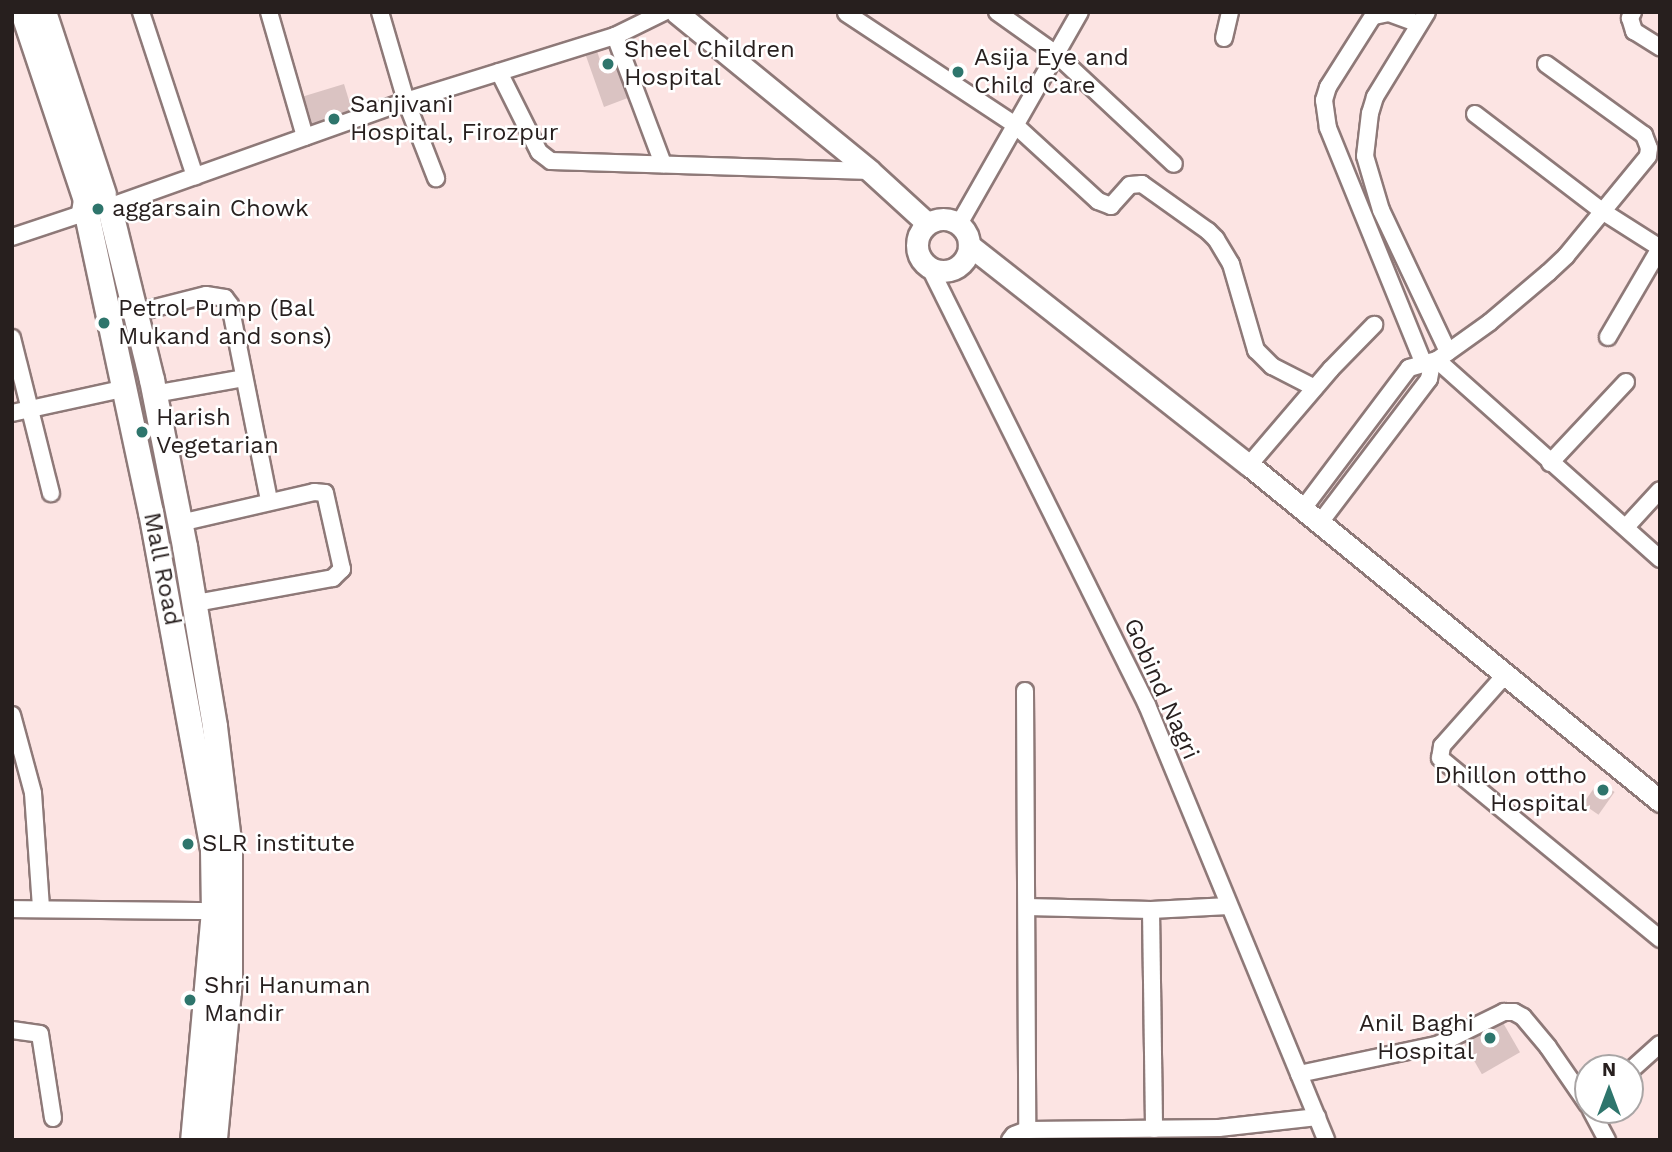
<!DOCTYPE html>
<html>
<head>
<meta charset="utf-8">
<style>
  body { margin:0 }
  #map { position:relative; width:1672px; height:1152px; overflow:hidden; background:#fce4e3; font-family:"Work Sans",sans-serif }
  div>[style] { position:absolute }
  .building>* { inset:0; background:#dac3c2; transform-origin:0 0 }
  .roads { filter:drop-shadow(2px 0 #8e7978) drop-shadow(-2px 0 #8e7978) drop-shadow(0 2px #8e7978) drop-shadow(0 -2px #8e7978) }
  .minor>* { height:16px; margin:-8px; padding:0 8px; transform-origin:8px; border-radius:8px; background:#fff }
  .major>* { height:21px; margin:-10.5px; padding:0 10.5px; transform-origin:10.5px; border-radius:10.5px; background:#fff }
  .major>.ring { margin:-10.5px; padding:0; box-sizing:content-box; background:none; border:21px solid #fff; border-radius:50% }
  .highway>* { height:24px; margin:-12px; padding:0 12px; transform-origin:12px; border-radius:12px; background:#fff }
  .dots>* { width:19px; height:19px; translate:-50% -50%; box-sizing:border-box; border:4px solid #fff; border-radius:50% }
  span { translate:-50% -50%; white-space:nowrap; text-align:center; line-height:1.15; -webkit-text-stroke:5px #fff; paint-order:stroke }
  .poi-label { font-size:24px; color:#271f1e }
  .left { translate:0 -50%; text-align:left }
  .right { translate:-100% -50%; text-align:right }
  .street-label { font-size:24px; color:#271f1e }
  .frame { position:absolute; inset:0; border:14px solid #271f1e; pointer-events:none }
  .north { position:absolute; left:1574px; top:1054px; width:70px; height:70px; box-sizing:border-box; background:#fff; border:2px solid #a9a5a5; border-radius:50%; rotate:0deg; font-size:19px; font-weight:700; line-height:28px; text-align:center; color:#271f1e }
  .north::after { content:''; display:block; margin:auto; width:24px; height:32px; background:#2e756c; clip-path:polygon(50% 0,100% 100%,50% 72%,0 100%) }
</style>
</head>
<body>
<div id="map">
  <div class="building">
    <i style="clip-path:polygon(597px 51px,600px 60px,617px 51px,633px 96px,604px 107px,586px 56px)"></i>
    <i style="left:344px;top:84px;width:37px;height:42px;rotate:73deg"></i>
    <i style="left:1599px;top:781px;width:19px;height:28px;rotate:35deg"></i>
    <i style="left:1502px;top:1021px;width:36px;height:44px;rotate:60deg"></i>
  </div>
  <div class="roads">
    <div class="minor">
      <i style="left:141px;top:12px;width:173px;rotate:71.8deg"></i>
      <i style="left:269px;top:12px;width:130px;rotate:73.9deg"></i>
      <i style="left:380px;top:12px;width:93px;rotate:73.7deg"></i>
      <i style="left:406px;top:101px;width:83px;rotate:68.7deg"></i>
      <i style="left:997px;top:12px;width:72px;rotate:35.4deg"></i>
      <i style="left:1056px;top:54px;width:161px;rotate:43deg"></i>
      <i style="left:1427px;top:12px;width:100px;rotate:121.5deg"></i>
      <i style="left:1375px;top:97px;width:17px;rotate:107deg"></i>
      <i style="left:1370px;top:113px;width:43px;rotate:96.6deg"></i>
      <i style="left:1365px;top:156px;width:56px;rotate:73.5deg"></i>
      <i style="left:1381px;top:210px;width:157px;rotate:64.7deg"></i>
      <i style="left:1633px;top:12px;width:7px;rotate:117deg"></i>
      <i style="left:1630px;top:18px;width:14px;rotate:73deg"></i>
      <i style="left:1634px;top:31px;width:31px;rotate:32deg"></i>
      <i style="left:846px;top:13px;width:201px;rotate:33.5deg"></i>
      <i style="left:1014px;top:124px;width:114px;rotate:42.5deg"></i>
      <i style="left:1098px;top:201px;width:14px;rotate:21deg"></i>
      <i style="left:1111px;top:206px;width:28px;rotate:-48deg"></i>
      <i style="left:1130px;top:185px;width:12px;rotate:-5deg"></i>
      <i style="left:1142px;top:184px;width:81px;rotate:35.5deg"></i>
      <i style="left:1208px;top:231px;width:11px;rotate:45deg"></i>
      <i style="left:1216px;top:239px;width:29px;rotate:59deg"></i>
      <i style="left:1231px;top:264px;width:90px;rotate:73.8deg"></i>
      <i style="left:1256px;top:350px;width:23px;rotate:45deg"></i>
      <i style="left:1272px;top:366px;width:48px;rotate:27.1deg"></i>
      <i style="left:1419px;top:24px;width:32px;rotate:-160deg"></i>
      <i style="left:1389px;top:13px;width:16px;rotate:169deg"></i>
      <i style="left:1373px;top:16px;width:84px;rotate:122.4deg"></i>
      <i style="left:1328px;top:87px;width:14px;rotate:107deg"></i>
      <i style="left:1324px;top:100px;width:28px;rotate:82deg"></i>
      <i style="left:1328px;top:128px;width:253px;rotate:67.9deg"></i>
      <i style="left:615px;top:36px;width:137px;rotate:69.4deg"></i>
      <i style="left:1224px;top:38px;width:27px;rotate:-77deg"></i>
      <i style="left:499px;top:72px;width:89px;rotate:63.4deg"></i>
      <i style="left:539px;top:152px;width:15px;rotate:37deg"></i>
      <i style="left:551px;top:161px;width:319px;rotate:1.8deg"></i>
      <i style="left:1475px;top:114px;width:160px;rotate:37.4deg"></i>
      <i style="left:1602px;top:211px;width:69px;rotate:32.5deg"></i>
      <i style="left:114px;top:205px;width:310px;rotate:-19.6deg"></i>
      <i style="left:406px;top:101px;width:219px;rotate:-17.3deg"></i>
      <i style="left:615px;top:36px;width:55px;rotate:-26.1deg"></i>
      <i style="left:959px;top:224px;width:244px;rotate:-60.3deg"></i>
      <i style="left:12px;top:237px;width:76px;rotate:-18.4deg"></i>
      <i style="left:930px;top:268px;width:488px;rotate:63.6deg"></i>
      <i style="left:1147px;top:705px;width:470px;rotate:67.6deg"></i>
      <i style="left:135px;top:313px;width:73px;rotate:-14.2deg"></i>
      <i style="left:206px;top:295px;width:19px;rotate:9deg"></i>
      <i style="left:225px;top:298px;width:9px;rotate:54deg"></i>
      <i style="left:230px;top:305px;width:200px;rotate:78.7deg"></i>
      <i style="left:1608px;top:337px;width:103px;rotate:-59.7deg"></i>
      <i style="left:12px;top:338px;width:160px;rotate:75.9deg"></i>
      <i style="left:1437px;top:360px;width:299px;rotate:41.7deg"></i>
      <i style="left:154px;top:394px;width:91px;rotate:-10.1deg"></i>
      <i style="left:12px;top:413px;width:113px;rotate:-12.3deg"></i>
      <i style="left:1550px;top:463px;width:111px;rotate:-46.8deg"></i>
      <i style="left:1249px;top:465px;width:126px;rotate:-49.5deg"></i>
      <i style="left:1331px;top:369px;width:62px;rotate:-45.7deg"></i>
      <i style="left:1302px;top:510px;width:178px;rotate:-53deg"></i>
      <i style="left:1409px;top:368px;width:29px;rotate:-16deg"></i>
      <i style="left:1437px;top:360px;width:65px;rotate:-35.6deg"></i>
      <i style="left:1490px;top:322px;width:76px;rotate:-40.2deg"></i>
      <i style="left:1548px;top:273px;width:25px;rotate:-43deg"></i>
      <i style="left:1566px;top:256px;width:129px;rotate:-50.6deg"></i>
      <i style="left:1648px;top:156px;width:8px;rotate:-83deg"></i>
      <i style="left:1649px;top:148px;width:14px;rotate:-111deg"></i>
      <i style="left:1644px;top:135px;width:121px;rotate:-144.1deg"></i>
      <i style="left:180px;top:523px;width:138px;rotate:-13deg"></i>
      <i style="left:314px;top:492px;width:11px;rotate:5deg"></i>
      <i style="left:325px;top:493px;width:78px;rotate:77.4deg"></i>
      <i style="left:342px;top:569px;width:13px;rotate:135deg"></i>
      <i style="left:333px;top:578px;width:140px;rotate:169.7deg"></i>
      <i style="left:1319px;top:524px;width:182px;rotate:-52.8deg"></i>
      <i style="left:1429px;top:379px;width:16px;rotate:-79deg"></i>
      <i style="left:1626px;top:527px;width:50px;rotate:-47.4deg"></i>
      <i style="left:1505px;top:675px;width:95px;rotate:131.6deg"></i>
      <i style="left:1442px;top:746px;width:12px;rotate:99deg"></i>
      <i style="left:1440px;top:758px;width:285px;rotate:39.4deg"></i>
      <i style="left:1025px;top:691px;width:439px;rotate:89.7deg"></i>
      <i style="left:12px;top:715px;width:81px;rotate:74.9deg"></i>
      <i style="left:33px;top:793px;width:114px;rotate:86deg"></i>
      <i style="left:1027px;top:907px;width:124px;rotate:1.4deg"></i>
      <i style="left:1151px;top:910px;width:78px;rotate:-2.9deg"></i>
      <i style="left:12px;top:909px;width:202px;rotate:0.6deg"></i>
      <i style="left:1151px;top:910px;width:219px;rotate:89.2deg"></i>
      <i style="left:12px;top:1030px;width:28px;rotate:8deg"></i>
      <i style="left:40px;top:1034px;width:85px;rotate:81.2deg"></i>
      <i style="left:1630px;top:1071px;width:40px;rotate:-42deg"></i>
      <i style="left:1299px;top:1074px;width:141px;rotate:-11.9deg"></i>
      <i style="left:1437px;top:1045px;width:75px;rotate:-26.2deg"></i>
      <i style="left:1504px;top:1012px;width:10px"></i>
      <i style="left:1514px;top:1012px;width:10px;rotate:29deg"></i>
      <i style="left:1523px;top:1017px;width:39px;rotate:50deg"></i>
      <i style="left:1548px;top:1047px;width:70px;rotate:55.4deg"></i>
      <i style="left:1591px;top:1110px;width:34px;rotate:62deg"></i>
      <i style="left:1010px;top:1140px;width:6px;rotate:-51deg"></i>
      <i style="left:1014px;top:1135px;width:14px;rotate:-21deg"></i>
      <i style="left:1027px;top:1130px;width:192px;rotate:-0.6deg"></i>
      <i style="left:1219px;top:1128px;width:99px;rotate:-6.4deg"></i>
    </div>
    <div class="major">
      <i style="left:676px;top:12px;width:251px;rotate:39.3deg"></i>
      <i style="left:870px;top:171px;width:77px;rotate:42.4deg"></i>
      <i class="ring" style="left:917px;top:219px;width:31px;height:31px"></i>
      <i style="left:969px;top:245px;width:356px;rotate:38.2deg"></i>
      <i style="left:1249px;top:465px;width:531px;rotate:39.27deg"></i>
    </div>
    <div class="highway">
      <i style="left:23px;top:12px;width:198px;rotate:71.5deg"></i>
      <i style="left:86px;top:200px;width:13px;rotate:99deg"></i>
      <i style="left:84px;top:213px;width:7px;rotate:56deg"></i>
      <i style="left:88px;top:219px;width:300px;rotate:77.9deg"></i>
      <i style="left:151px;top:512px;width:344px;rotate:79.6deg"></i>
      <i style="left:213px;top:850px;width:61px;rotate:89.1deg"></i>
      <i style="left:214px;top:911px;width:230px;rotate:95.2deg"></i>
      <i style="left:44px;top:12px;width:192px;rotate:71.8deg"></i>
      <i style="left:112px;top:217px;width:168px;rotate:76.2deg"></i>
      <i style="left:152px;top:380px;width:170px;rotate:78.8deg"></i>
      <i style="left:185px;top:547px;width:182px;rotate:80.5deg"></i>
      <i style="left:215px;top:727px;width:124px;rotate:83deg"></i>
      <i style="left:230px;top:850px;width:130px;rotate:90deg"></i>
      <i style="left:230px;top:980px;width:161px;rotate:95.4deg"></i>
    </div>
  </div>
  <div class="dots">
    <i style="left:608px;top:64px;background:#2e756c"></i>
    <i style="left:958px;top:72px;background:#2e756c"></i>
    <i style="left:334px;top:119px;background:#2e756c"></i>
    <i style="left:98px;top:209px;background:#2e756c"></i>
    <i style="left:104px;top:323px;background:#2e756c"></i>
    <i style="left:142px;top:432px;background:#2e756c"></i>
    <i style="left:1603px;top:790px;background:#2e756c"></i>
    <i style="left:188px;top:844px;background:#2e756c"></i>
    <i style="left:190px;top:1000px;background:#2e756c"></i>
    <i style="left:1490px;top:1038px;background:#2e756c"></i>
  </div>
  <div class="poi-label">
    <span class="left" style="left:624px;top:64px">Sheel Children<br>Hospital</span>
    <span class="left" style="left:974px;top:72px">Asija Eye and<br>Child Care</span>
    <span class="left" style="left:350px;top:119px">Sanjivani<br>Hospital, Firozpur</span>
    <span class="left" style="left:112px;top:209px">aggarsain Chowk</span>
    <span class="left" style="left:118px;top:323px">Petrol Pump (Bal<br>Mukand and sons)</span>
    <span class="left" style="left:156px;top:432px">Harish<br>Vegetarian</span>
    <span class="right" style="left:1587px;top:790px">Dhillon ottho<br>Hospital</span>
    <span class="left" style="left:202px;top:844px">SLR institute</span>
    <span class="left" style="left:204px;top:1000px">Shri Hanuman<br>Mandir</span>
    <span class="right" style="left:1474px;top:1038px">Anil Baghi<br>Hospital</span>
  </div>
  <div class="street-label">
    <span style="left:162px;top:569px;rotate:79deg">Mall Road</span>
    <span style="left:1161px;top:689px;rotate:66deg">Gobind Nagri</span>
  </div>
  <div class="frame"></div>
  <div class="north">N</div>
</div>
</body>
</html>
